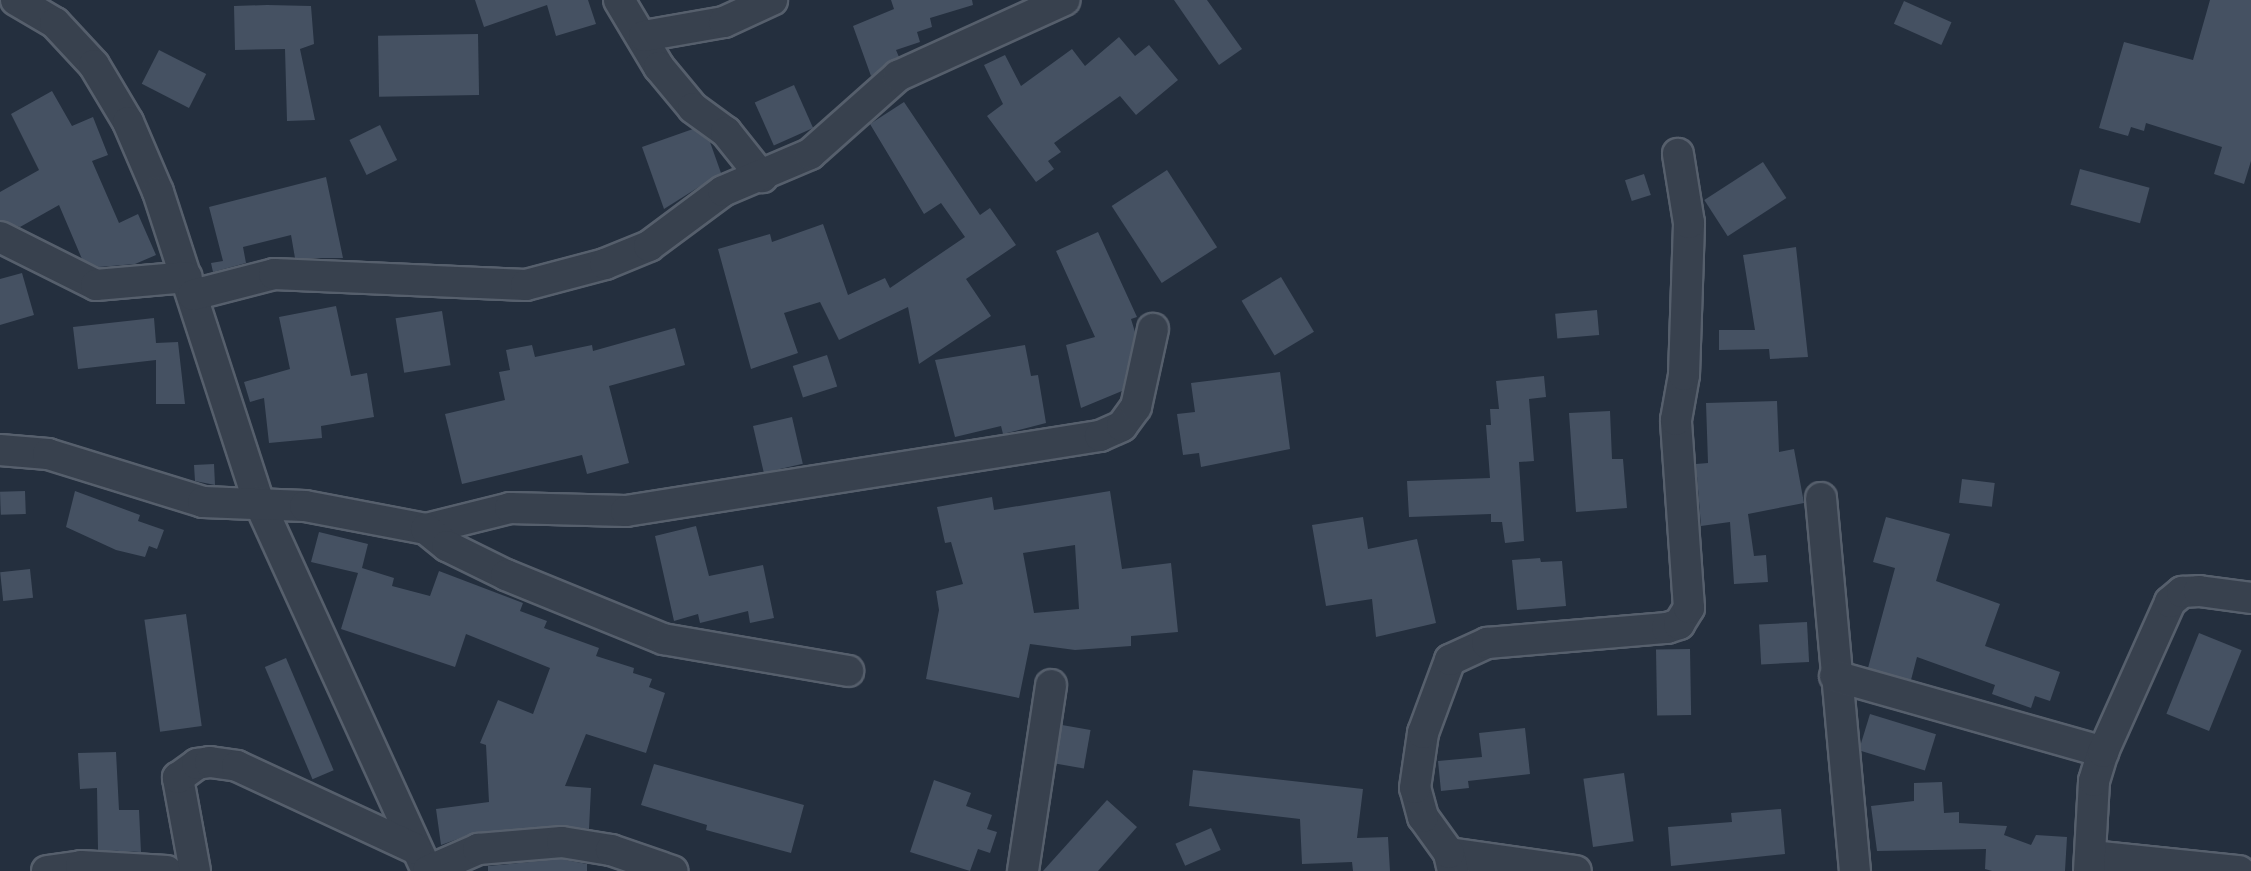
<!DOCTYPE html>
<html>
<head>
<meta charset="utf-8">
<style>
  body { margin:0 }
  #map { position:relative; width:2251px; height:871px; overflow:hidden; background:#242f3e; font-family:"PT Sans",sans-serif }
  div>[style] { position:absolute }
  .building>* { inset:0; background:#455162; transform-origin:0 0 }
  .roads { filter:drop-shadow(2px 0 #565f6c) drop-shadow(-2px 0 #565f6c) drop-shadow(0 2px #565f6c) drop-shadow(0 -2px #565f6c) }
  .minor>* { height:30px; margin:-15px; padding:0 15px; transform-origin:15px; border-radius:15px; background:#38414e }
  span { translate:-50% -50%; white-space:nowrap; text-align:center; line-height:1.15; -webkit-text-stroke:4.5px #1d2633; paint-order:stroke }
</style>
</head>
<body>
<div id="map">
  <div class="building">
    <i style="clip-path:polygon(475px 0,588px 0,596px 24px,556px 36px,547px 5px,484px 27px)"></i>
    <i style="clip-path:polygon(891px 0,972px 0,973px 5px,930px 18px,932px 27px,917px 32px,920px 42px,896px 50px,899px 57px,871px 76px,853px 26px,894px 9px)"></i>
    <i style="clip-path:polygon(1174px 0,1207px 0,1242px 49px,1219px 65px)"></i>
    <i style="clip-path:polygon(2210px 0,2251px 0,2251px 161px,2244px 184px,2214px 174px,2222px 147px,2146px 123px,2144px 131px,2131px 127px,2128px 136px,2099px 128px,2124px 42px,2193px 60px)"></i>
    <i style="left:1904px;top:1px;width:52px;height:25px;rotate:24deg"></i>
    <i style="clip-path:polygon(267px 5px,311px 6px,314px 44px,300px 49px,315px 120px,287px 121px,285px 49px,235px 50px,234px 6px)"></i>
    <i style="left:478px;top:34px;width:61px;height:100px;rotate:89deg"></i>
    <i style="clip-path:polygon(1119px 37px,1135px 56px,1149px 45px,1178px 80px,1136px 115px,1120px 96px,1054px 143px,1061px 152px,1048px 161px,1054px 169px,1036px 182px,987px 116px,1003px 104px,984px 65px,1005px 55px,1021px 86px,1072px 49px,1085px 66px)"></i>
    <i style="left:159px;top:50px;width:53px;height:38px;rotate:27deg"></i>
    <i style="left:794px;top:85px;width:47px;height:43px;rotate:66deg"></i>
    <i style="clip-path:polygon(52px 91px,72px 126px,93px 117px,108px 155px,92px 161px,119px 223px,138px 214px,156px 255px,135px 264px,99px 267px,82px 259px,59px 205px,20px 227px,0 220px,0 192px,39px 170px,11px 114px)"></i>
    <i style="clip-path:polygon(904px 102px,980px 215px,990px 208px,1016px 245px,966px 279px,991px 316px,919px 364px,908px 307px,839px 340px,820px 302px,784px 313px,798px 353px,751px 369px,718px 249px,770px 234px,772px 242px,823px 224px,848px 295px,885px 278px,890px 288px,965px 237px,941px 203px,924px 214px,870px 124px)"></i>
    <i style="left:380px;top:125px;width:39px;height:34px;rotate:64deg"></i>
    <i style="clip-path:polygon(693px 129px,710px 142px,721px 173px,664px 209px,642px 147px)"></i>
    <i style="left:1763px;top:162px;width:43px;height:70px;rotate:57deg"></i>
    <i style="left:2080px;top:169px;width:72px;height:37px;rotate:15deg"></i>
    <i style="left:1167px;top:170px;width:92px;height:66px;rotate:57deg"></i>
    <i style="left:1644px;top:174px;width:22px;height:20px;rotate:72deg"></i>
    <i style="clip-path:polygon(326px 177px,343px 258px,295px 258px,291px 235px,243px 247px,246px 263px,213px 272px,211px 263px,223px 261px,209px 207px)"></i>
    <i style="clip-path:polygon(1098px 232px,1137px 317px,1131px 319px,1135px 332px,1122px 391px,1081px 408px,1066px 345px,1095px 337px,1056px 251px)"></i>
    <i style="clip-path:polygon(1796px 247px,1808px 357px,1770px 359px,1769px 349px,1719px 350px,1719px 330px,1755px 330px,1743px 255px)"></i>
    <i style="clip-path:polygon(22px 273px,34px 315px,0 325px,0 279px)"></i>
    <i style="left:1281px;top:277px;width:64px;height:46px;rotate:59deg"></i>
    <i style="clip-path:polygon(336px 306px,351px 376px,367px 373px,374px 417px,321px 426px,322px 438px,269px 443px,264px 398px,250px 402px,244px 382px,290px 369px,279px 317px)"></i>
    <i style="left:1597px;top:310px;width:25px;height:42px;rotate:85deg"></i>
    <i style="left:442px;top:311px;width:55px;height:47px;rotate:81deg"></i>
    <i style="clip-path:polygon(154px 318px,156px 343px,178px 342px,185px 404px,156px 404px,156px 360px,78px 369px,73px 327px)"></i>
    <i style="clip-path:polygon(675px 328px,685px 365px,609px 386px,629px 463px,587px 474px,582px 455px,462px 484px,445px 414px,505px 400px,499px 372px,510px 370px,506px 350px,532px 345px,535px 357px,592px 345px,593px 351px)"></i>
    <i style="clip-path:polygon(1025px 345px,1031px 376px,1038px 375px,1046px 423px,1003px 434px,1001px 426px,955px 437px,935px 360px)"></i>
    <i style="left:827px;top:355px;width:33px;height:36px;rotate:72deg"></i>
    <i style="clip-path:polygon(1280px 372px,1290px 449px,1201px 467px,1199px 453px,1183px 455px,1177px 414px,1195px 412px,1191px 383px)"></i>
    <i style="clip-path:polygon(1544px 376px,1546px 397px,1529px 399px,1534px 461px,1519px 462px,1524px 541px,1505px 543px,1502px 522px,1491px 522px,1491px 514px,1409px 517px,1407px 481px,1490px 478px,1486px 425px,1491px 425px,1490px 409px,1499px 409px,1496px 381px)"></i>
    <i style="clip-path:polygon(1777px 401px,1779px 452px,1794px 449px,1804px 503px,1748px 514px,1754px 556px,1766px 555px,1768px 582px,1734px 584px,1730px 522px,1701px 526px,1696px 464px,1708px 463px,1706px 403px)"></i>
    <i style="clip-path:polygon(1610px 411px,1612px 459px,1623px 459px,1627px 508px,1576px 512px,1569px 413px)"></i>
    <i style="left:792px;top:417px;width:48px;height:40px;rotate:77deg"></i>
    <i style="clip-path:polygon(214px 464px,215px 485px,195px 481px,194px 465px)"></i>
    <i style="left:1962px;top:479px;width:33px;height:24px;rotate:7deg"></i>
    <i style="left:25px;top:491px;width:23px;height:25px;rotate:88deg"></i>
    <i style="clip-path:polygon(75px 491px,140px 515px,138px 521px,164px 530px,157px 549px,149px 546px,145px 557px,116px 550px,66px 527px)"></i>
    <i style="clip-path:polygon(evenodd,1110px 491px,1122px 569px,1171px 563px,1178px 632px,1131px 636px,1131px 646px,1075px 650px,1030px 644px,1019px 698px,926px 679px,939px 610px,936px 591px,963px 584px,951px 542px,945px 543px,937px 507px,992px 497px,994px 510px,1110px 491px,1075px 545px,1079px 609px,1034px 613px,1023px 553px,1075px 545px)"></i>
    <i style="clip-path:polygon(1363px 517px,1368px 549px,1417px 539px,1436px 623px,1376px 637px,1372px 599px,1326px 606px,1312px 525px)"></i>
    <i style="clip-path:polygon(1886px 517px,1950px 534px,1936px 581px,2000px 604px,1985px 646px,2060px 672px,2050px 701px,2035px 696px,2031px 708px,1992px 694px,1995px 685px,1917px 657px,1911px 680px,1868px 668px,1895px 568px,1873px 562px)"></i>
    <i style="clip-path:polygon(696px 526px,709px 576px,763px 565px,774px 618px,750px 623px,748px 611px,700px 623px,698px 614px,674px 621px,655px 536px)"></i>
    <i style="clip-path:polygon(319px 532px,368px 544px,362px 568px,394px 578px,392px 586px,430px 596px,439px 571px,523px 603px,520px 611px,547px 621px,544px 628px,599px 648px,596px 656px,634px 668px,633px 673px,652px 679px,649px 687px,665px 693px,646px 753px,586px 734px,565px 786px,591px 788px,589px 829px,561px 825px,477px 832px,441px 845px,436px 809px,489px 802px,486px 745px,480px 743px,498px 700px,533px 714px,550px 668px,466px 634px,455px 667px,341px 629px,358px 573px,311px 562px)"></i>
    <i style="clip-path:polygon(1540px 558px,1541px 562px,1562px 561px,1566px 606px,1517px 610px,1512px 560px)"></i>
    <i style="left:30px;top:569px;width:29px;height:30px;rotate:84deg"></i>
    <i style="left:186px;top:614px;width:113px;height:42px;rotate:82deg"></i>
    <i style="left:1807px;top:622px;width:40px;height:48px;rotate:87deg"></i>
    <i style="left:2199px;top:633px;width:46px;height:87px;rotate:22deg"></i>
    <i style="left:1690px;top:649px;width:66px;height:34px;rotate:89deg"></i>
    <i style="left:286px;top:658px;width:122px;height:23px;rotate:67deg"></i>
    <i style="left:1870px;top:714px;width:69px;height:38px;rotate:17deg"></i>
    <i style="left:1062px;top:725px;width:29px;height:39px;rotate:10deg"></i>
    <i style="clip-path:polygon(1525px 728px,1530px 774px,1468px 781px,1469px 788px,1441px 791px,1438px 761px,1482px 757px,1479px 733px)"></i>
    <i style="clip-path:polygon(116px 752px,119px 810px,139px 810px,141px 852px,98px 850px,97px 788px,80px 789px,78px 753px)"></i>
    <i style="clip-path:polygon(654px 764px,804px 805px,791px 853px,706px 830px,707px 825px,641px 805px)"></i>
    <i style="clip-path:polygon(1193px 770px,1363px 789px,1357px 838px,1388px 837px,1390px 871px,1353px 871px,1352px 862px,1302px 864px,1300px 819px,1189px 806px)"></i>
    <i style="left:1624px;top:773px;width:69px;height:41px;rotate:82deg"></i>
    <i style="clip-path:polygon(934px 780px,971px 793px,966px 806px,992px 815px,987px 829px,997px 832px,990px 853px,978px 849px,970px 871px,910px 852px)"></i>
    <i style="clip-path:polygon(1942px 782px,1944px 813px,1959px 812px,1959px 823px,2007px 826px,2004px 835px,2031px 845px,2036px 835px,2067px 837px,2065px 871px,1992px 871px,1985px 869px,1986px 849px,1877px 851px,1871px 806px,1914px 801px,1914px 783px)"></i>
    <i style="clip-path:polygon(1107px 800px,1137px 827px,1098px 871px,1043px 871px)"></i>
    <i style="clip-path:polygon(1781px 809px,1785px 854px,1671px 866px,1668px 827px,1732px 822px,1731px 813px)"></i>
    <i style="left:1211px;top:828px;width:24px;height:39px;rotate:66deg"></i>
    <i style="clip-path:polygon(561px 859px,587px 864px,587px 871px,488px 871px,488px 866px)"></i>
  </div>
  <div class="roads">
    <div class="minor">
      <i style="left:16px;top:0;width:45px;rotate:30.5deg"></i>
      <i style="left:55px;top:23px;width:57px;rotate:47.1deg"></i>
      <i style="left:94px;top:65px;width:66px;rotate:59.2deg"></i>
      <i style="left:128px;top:122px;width:76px;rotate:66.8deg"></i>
      <i style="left:158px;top:192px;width:326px;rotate:72deg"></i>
      <i style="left:259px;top:502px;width:405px;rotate:65.5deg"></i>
      <i style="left:619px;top:0;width:78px;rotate:59.2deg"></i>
      <i style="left:659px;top:67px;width:53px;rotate:50.3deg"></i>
      <i style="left:693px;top:108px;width:41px;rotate:36deg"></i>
      <i style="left:726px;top:132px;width:58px;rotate:51.3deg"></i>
      <i style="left:644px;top:36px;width:81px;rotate:-9.9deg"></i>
      <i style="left:724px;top:22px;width:53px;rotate:-24.6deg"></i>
      <i style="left:0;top:237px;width:107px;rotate:26.6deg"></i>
      <i style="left:96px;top:285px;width:91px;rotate:-5deg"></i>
      <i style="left:193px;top:295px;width:84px;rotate:-14.5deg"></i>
      <i style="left:274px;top:274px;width:252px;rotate:2.5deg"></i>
      <i style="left:526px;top:285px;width:82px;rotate:-14.9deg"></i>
      <i style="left:605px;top:264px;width:48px;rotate:-22.2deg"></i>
      <i style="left:649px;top:246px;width:92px;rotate:-36.6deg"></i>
      <i style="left:723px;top:191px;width:95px;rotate:-23deg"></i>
      <i style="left:810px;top:154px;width:118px;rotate:-41.6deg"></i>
      <i style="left:898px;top:76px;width:183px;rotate:-24.5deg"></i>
      <i style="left:0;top:450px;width:48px;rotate:4.8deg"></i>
      <i style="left:48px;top:454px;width:162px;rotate:17.2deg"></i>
      <i style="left:203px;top:502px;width:102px;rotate:2.2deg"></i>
      <i style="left:305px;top:506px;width:123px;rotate:10.8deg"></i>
      <i style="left:426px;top:529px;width:87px;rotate:-14deg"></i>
      <i style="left:510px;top:508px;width:116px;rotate:1.5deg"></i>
      <i style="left:626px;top:511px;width:480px;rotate:-9deg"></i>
      <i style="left:1100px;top:436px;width:24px;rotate:-24deg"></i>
      <i style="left:1122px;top:426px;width:24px;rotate:-54deg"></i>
      <i style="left:1136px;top:407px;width:80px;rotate:-77.7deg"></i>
      <i style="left:1821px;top:498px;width:375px;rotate:84.8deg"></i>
      <i style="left:426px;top:529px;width:27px;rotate:39deg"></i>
      <i style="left:447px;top:546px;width:66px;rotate:26.2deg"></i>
      <i style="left:506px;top:575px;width:170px;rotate:22.2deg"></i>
      <i style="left:663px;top:639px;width:188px;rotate:9.8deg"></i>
      <i style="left:1835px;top:676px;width:279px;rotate:15.8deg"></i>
      <i style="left:1449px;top:853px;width:128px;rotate:8.1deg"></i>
      <i style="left:2091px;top:856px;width:149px;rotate:5.8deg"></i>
      <i style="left:47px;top:871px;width:34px;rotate:-8deg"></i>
      <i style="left:81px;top:866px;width:86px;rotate:3.3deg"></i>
      <i style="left:195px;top:871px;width:95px;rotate:-100.4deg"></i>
      <i style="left:178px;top:778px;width:24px;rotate:-36deg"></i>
      <i style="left:197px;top:764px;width:13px;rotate:-9deg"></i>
      <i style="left:210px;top:762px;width:27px;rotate:8deg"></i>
      <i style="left:237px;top:766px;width:197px;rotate:24.9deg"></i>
      <i style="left:428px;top:871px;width:55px;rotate:-23.7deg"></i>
      <i style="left:478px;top:849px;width:84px;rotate:-4.8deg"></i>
      <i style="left:562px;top:842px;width:50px;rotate:9.3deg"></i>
      <i style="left:611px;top:850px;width:65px;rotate:19deg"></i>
      <i style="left:1023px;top:871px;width:188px;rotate:-81.4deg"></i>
      <i style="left:1453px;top:871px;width:18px;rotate:-103deg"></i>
      <i style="left:1449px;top:853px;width:44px;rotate:-125.8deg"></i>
      <i style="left:1423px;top:817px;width:30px;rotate:-105deg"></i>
      <i style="left:1415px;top:788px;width:56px;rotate:-81.7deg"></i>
      <i style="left:1423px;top:733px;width:78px;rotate:-69.7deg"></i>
      <i style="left:1450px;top:660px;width:41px;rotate:-24.7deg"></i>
      <i style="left:1487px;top:643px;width:181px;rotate:-4.8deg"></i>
      <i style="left:1667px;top:628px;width:13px;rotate:-18deg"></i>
      <i style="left:1679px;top:624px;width:19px;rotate:-58deg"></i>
      <i style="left:1689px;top:608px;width:188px;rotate:-94deg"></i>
      <i style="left:1676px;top:420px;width:46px;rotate:-79.9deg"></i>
      <i style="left:1684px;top:375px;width:152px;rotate:-88.1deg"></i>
      <i style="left:1689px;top:223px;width:70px;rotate:-99.1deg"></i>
      <i style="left:2089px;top:871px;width:90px;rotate:-86.8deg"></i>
      <i style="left:2094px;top:781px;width:30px;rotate:-73deg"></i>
      <i style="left:2103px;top:752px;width:164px;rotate:-65.9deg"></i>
      <i style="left:2170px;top:602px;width:16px;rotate:-40deg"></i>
      <i style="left:2182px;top:592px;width:17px;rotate:-3deg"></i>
      <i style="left:2199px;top:591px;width:52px;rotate:7.7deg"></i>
    </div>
  </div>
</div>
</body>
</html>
